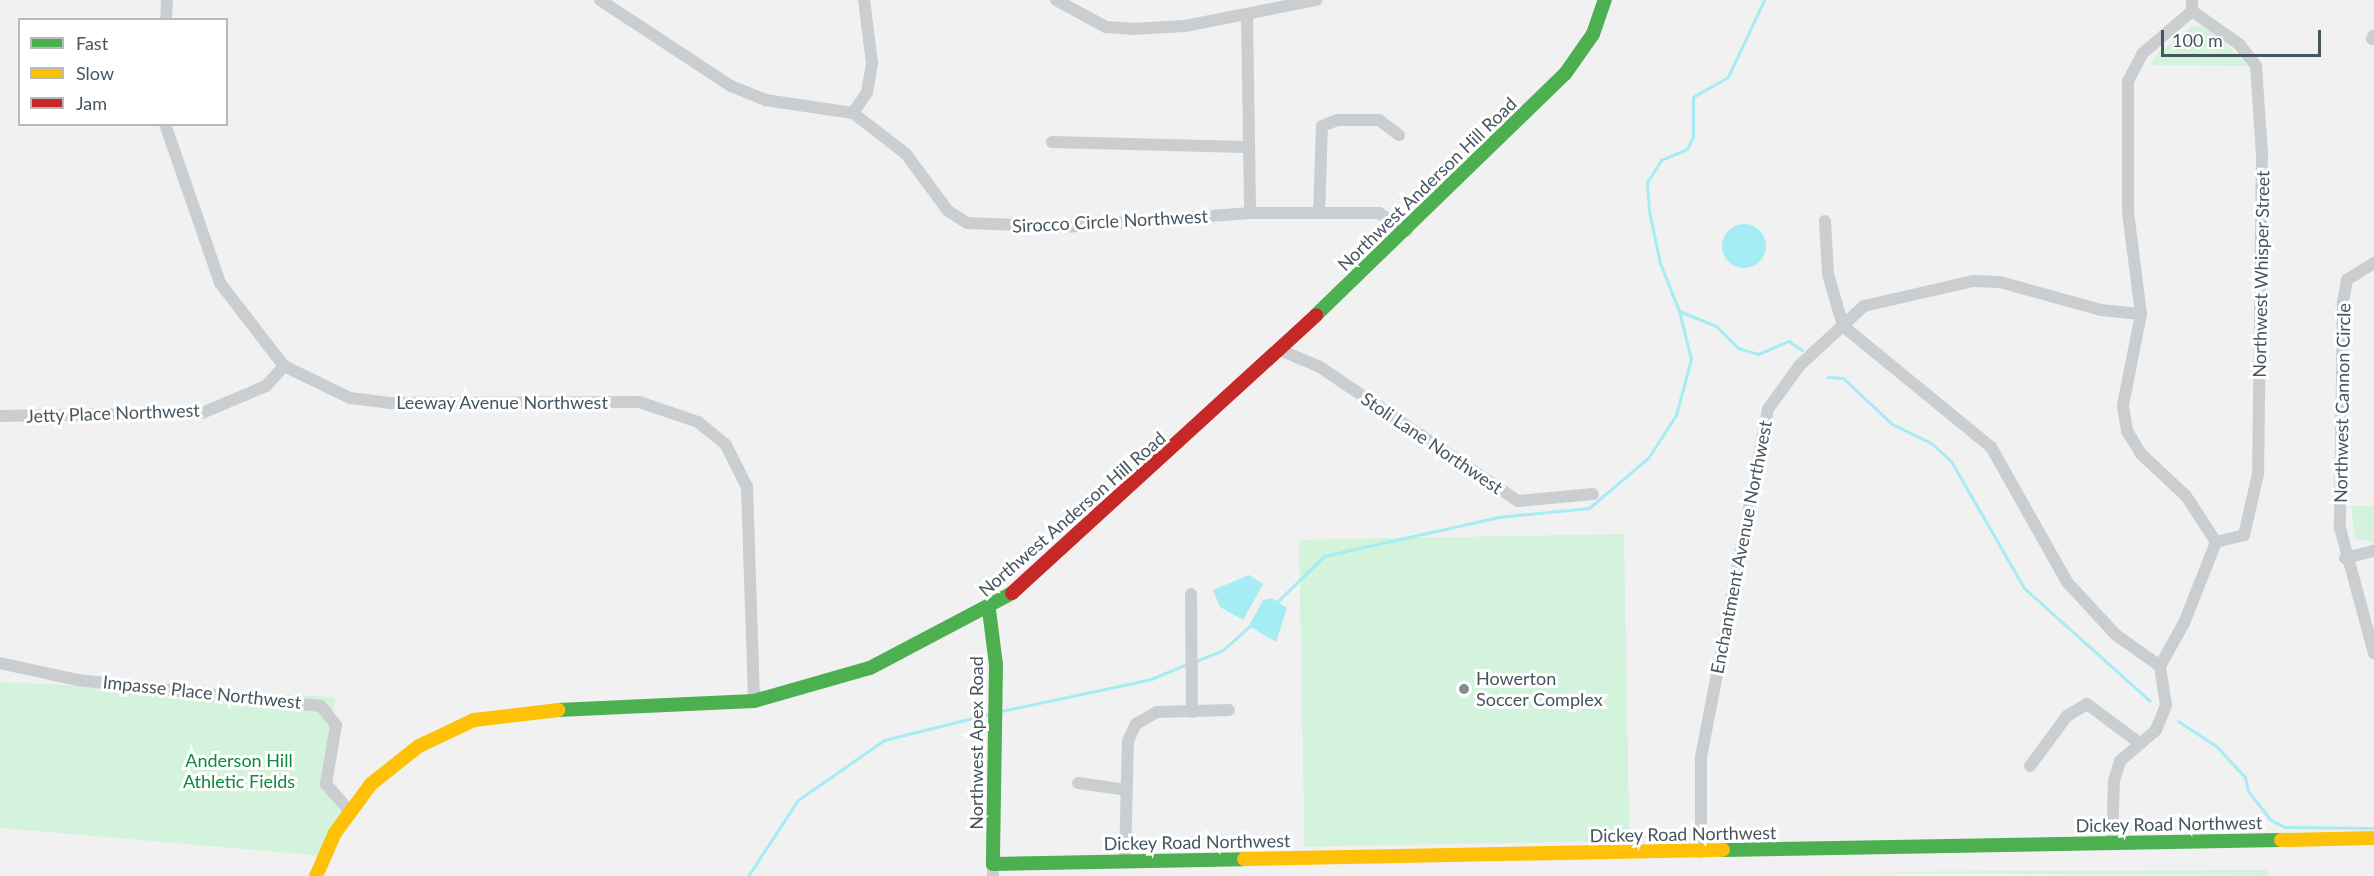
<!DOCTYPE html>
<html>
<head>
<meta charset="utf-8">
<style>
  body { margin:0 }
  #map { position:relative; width:2374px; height:876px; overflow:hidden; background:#f2f1f1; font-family:Lato,sans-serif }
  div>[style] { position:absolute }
  .green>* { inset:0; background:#d4f3dc; transform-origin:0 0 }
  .water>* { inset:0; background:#a5ecf4 }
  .round { border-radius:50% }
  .stream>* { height:3px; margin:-1.5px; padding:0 1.5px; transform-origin:1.5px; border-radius:1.5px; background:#a5ecf4 }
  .street>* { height:12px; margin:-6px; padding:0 6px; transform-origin:6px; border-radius:6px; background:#caced0 }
  .fast>* { height:14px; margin:-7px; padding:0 7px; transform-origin:7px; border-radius:7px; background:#4caf50 }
  .slow>* { height:14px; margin:-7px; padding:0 7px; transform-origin:7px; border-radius:7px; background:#ffc107 }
  .jam>* { height:14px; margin:-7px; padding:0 7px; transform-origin:7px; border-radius:7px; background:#c62828 }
  .dots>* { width:16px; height:16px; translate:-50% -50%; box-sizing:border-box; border:3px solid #fff; border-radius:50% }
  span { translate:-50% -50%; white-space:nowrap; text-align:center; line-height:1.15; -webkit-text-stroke:6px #fff; paint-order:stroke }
  .street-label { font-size:18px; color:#465660 }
  .poi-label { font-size:18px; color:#465660 }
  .left { translate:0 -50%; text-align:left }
  .park-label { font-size:18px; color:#0e893e }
  .legend { position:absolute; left:18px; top:18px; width:210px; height:108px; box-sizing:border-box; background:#fff; border:2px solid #b5bbbf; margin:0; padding:8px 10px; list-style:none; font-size:18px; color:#465660 }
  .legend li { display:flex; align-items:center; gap:12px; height:30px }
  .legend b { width:30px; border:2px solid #b5bbbf }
  .scale { position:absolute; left:2161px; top:30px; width:160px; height:27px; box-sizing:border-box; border:3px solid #465660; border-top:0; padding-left:8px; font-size:18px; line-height:21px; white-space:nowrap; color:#465660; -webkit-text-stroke:4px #fff; paint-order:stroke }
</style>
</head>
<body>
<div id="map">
  <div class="green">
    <i style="clip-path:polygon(2192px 26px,2208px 27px,2249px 66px,2150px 65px,2157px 54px)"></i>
    <i style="clip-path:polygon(2351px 506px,2374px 506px,2374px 542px,2355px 539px)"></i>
    <i style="left:1624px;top:534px;width:307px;height:325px;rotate:89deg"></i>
    <i style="clip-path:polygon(0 682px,335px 697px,326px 777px,349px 810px,324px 856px,0 828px)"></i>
    <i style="clip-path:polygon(2266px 870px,2269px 876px,1824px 872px)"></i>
  </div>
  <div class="water">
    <i class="round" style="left:1722px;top:224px;width:44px;height:44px"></i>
    <i style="clip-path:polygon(1249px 575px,1263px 584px,1243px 620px,1220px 607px,1213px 590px)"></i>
    <i style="clip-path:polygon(1272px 598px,1287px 608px,1276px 642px,1249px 626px,1263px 600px)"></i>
  </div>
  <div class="stream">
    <i style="left:1764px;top:0;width:85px;rotate:115.1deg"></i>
    <i style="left:1728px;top:77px;width:40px;rotate:150.3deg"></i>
    <i style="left:1693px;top:97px;width:40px;rotate:90deg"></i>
    <i style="left:1693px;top:137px;width:13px;rotate:117deg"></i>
    <i style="left:1687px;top:149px;width:28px;rotate:157deg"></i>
    <i style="left:1661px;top:160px;width:26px;rotate:122deg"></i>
    <i style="left:1647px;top:182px;width:29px;rotate:86deg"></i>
    <i style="left:1649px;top:211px;width:53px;rotate:78.1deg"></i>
    <i style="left:1660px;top:263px;width:52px;rotate:68.4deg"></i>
    <i style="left:1679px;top:311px;width:40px;rotate:22deg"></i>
    <i style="left:1716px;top:326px;width:31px;rotate:45deg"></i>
    <i style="left:1738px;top:348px;width:21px;rotate:17deg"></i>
    <i style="left:1758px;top:354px;width:34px;rotate:-23deg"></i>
    <i style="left:1789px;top:341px;width:16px;rotate:35deg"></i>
    <i style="left:1828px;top:377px;width:15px;rotate:4deg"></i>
    <i style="left:1843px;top:378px;width:67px;rotate:43.2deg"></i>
    <i style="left:1892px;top:424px;width:43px;rotate:26deg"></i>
    <i style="left:1931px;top:443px;width:27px;rotate:42deg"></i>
    <i style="left:1951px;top:461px;width:146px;rotate:60.1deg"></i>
    <i style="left:2024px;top:588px;width:169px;rotate:41.9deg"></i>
    <i style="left:1277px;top:602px;width:66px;rotate:-44.4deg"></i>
    <i style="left:1324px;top:556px;width:178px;rotate:-12.6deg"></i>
    <i style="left:1498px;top:517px;width:91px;rotate:-5.6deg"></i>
    <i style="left:1589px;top:508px;width:77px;rotate:-40.3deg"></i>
    <i style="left:1648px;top:458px;width:51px;rotate:-56.9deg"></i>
    <i style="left:1676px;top:415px;width:58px;rotate:-75deg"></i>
    <i style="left:1691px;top:359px;width:49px;rotate:-104deg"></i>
    <i style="left:1196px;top:661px;width:29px;rotate:-22deg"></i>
    <i style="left:1223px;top:650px;width:39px;rotate:-42deg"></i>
    <i style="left:1001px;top:711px;width:153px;rotate:-12deg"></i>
    <i style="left:1151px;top:679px;width:41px;rotate:-22.8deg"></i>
    <i style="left:2178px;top:721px;width:45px;rotate:33.3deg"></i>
    <i style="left:2216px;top:746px;width:42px;rotate:46.9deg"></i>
    <i style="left:2245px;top:777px;width:14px;rotate:78deg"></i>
    <i style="left:2248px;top:791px;width:37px;rotate:52deg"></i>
    <i style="left:2271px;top:820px;width:16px;rotate:27deg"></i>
    <i style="left:2285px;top:827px;width:89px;rotate:0.6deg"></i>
    <i style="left:748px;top:876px;width:91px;rotate:-56.7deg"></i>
    <i style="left:798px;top:800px;width:105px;rotate:-34.9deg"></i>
    <i style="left:884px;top:740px;width:108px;rotate:-13.9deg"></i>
  </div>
  <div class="street">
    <i style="left:600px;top:0;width:157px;rotate:33.3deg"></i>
    <i style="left:731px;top:86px;width:37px;rotate:22deg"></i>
    <i style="left:765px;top:100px;width:89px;rotate:8.4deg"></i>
    <i style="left:853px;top:113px;width:67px;rotate:37.7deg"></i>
    <i style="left:906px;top:154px;width:71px;rotate:53.6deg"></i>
    <i style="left:948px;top:211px;width:22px;rotate:32deg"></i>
    <i style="left:967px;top:223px;width:98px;rotate:2.3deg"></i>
    <i style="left:1065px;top:227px;width:186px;rotate:-4.3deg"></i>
    <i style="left:1250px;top:213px;width:129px"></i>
    <i style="left:1379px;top:213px;width:33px;rotate:33deg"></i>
    <i style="left:1056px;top:0;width:57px;rotate:28.4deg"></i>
    <i style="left:1106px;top:27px;width:26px;rotate:4deg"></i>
    <i style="left:1132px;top:29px;width:53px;rotate:-3.2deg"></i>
    <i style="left:1185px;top:26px;width:134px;rotate:-11.2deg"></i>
    <i style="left:2192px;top:11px;width:57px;rotate:35.1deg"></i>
    <i style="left:2239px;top:44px;width:28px;rotate:52deg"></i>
    <i style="left:2256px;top:66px;width:87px;rotate:86.1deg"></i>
    <i style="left:2262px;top:153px;width:321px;rotate:90.7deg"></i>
    <i style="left:2258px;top:474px;width:63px;rotate:102.9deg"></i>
    <i style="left:2244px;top:535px;width:29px;rotate:166deg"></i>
    <i style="left:1247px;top:15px;width:198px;rotate:89.1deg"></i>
    <i style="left:166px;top:20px;width:20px;rotate:-87deg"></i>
    <i style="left:2372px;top:39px;width:4px;rotate:-63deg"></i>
    <i style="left:853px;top:113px;width:25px;rotate:-56deg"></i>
    <i style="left:867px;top:92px;width:29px;rotate:-80deg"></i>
    <i style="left:872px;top:63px;width:64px;rotate:-97.2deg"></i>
    <i style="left:165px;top:124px;width:168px;rotate:70.9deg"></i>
    <i style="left:220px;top:283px;width:105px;rotate:52.4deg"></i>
    <i style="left:284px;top:366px;width:73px;rotate:25.9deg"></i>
    <i style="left:350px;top:398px;width:38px;rotate:7deg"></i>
    <i style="left:388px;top:403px;width:251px;rotate:-0.2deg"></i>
    <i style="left:639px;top:402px;width:62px;rotate:18.7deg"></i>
    <i style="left:698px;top:422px;width:36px;rotate:39deg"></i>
    <i style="left:726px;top:445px;width:47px;rotate:63.4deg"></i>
    <i style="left:747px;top:487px;width:214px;rotate:88.1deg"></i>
    <i style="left:1052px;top:142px;width:193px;rotate:1.5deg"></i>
    <i style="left:1319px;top:213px;width:87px;rotate:-88deg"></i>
    <i style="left:1322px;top:126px;width:17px;rotate:-21deg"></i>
    <i style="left:1338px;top:120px;width:41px"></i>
    <i style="left:1379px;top:120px;width:25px;rotate:37deg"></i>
    <i style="left:1825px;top:221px;width:53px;rotate:86.8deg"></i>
    <i style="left:1828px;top:274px;width:54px;rotate:73.9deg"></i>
    <i style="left:1843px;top:326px;width:191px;rotate:39.3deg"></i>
    <i style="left:1991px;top:447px;width:155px;rotate:60.6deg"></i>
    <i style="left:2067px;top:582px;width:72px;rotate:47.2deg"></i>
    <i style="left:2116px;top:635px;width:54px;rotate:35.2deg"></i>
    <i style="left:2374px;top:263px;width:32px;rotate:148deg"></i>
    <i style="left:2347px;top:280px;width:22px;rotate:100deg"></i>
    <i style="left:2343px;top:302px;width:226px;rotate:90.8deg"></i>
    <i style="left:2340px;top:528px;width:130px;rotate:74.8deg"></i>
    <i style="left:1280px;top:350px;width:43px;rotate:23deg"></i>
    <i style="left:1320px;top:367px;width:239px;rotate:34.1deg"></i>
    <i style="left:1518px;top:501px;width:75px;rotate:-5.3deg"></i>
    <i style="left:0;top:416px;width:202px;rotate:-0.9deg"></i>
    <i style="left:202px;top:413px;width:69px;rotate:-22.9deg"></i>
    <i style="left:266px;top:386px;width:27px;rotate:-48deg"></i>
    <i style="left:2345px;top:558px;width:30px;rotate:-14deg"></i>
    <i style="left:1191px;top:594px;width:118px;rotate:89.5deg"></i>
    <i style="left:0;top:663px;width:79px;rotate:12.4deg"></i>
    <i style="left:77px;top:680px;width:245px;rotate:6.1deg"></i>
    <i style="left:321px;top:706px;width:24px;rotate:52deg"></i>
    <i style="left:336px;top:725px;width:60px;rotate:99.6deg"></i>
    <i style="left:326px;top:784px;width:35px;rotate:49deg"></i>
    <i style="left:2030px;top:766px;width:62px;rotate:-53.5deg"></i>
    <i style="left:2067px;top:716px;width:23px;rotate:-31deg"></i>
    <i style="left:2087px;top:704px;width:64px;rotate:36.7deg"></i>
    <i style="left:1078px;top:783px;width:49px;rotate:8.1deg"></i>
    <i style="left:2112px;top:844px;width:63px;rotate:-88.2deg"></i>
    <i style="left:2114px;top:781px;width:21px;rotate:-73deg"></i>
    <i style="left:2120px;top:761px;width:48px;rotate:-40.7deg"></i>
    <i style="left:2156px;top:730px;width:27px;rotate:-68deg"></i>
    <i style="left:2166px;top:705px;width:39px;rotate:-99deg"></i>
    <i style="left:2160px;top:666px;width:49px;rotate:-60.8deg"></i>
    <i style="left:2184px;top:623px;width:87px;rotate:-68.4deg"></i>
    <i style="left:2216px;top:542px;width:55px;rotate:-123.1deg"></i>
    <i style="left:2186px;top:496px;width:62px;rotate:-137deg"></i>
    <i style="left:2141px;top:454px;width:27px;rotate:-121deg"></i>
    <i style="left:2127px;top:431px;width:26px;rotate:-99deg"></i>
    <i style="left:2123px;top:405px;width:93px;rotate:-78.8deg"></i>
    <i style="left:2141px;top:314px;width:103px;rotate:-97.3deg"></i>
    <i style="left:2128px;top:212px;width:131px;rotate:-90deg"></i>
    <i style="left:2128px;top:81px;width:32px;rotate:-62deg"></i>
    <i style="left:2143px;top:53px;width:65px;rotate:-40.6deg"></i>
    <i style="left:2192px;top:11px;width:11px;rotate:-90deg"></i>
    <i style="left:1701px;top:852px;width:95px;rotate:-90deg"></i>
    <i style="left:1701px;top:757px;width:354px;rotate:-79.1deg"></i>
    <i style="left:1768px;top:409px;width:54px;rotate:-54deg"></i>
    <i style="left:1800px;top:365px;width:87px;rotate:-42.7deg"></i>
    <i style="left:1864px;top:306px;width:112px;rotate:-12.9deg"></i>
    <i style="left:1973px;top:281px;width:27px;rotate:2deg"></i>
    <i style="left:2000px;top:282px;width:105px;rotate:15.5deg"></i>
    <i style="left:2101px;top:310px;width:40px;rotate:5.7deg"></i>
    <i style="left:1125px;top:861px;width:120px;rotate:-88.6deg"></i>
    <i style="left:1128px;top:741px;width:19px;rotate:-65deg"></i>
    <i style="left:1136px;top:724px;width:24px;rotate:-30deg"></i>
    <i style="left:1157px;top:712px;width:72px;rotate:-1.6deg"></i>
    <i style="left:993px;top:876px;width:12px;rotate:-90deg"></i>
  </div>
  <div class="fast">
    <i style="left:1316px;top:315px;width:347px;rotate:-44.1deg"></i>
    <i style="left:1565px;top:74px;width:49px;rotate:-55deg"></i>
    <i style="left:1593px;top:34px;width:36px;rotate:-71deg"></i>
    <i style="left:989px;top:610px;width:55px;rotate:82.7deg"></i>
    <i style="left:996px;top:665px;width:199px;rotate:90.9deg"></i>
    <i style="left:993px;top:864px;width:251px;rotate:-1.1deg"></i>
    <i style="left:558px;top:710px;width:196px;rotate:-2.6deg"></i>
    <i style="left:754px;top:701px;width:121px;rotate:-15.9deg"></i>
    <i style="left:870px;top:668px;width:161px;rotate:-27.8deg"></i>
    <i style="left:1723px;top:850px;width:558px;rotate:-1.03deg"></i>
  </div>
  <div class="slow">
    <i style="left:2281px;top:840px;width:93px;rotate:-1.2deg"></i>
    <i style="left:1244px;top:859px;width:479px;rotate:-1.1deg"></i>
    <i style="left:316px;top:876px;width:47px;rotate:-66.2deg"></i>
    <i style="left:335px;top:833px;width:61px;rotate:-53.7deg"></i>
    <i style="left:371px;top:784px;width:61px;rotate:-38.4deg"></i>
    <i style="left:419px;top:746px;width:61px;rotate:-25.3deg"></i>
    <i style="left:474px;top:720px;width:85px;rotate:-6.8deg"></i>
  </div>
  <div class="jam">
    <i style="left:1012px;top:593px;width:412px;rotate:-42.4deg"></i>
  </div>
  <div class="dots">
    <i style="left:1464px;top:689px;background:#828c93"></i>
  </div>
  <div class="street-label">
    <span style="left:1427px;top:184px;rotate:-44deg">Northwest Anderson Hill Road</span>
    <span style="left:1110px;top:221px;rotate:-3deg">Sirocco Circle Northwest</span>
    <span style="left:2261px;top:274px;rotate:-89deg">Northwest Whisper Street</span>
    <span style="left:502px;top:402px">Leeway Avenue Northwest</span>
    <span style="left:2342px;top:403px;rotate:-89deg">Northwest Cannon Circle</span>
    <span style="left:113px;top:413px;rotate:-2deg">Jetty Place Northwest</span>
    <span style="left:1432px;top:443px;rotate:34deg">Stoli Lane Northwest</span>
    <span style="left:1072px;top:514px;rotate:-41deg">Northwest Anderson Hill Road</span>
    <span style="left:1741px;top:547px;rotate:-79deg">Enchantment Avenue Northwest</span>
    <span style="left:202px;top:692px;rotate:6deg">Impasse Place Northwest</span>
    <span style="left:976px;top:743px;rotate:-90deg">Northwest Apex Road</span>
    <span style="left:2169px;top:824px;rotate:-1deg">Dickey Road Northwest</span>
    <span style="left:1683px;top:834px;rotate:-1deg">Dickey Road Northwest</span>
    <span style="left:1197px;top:842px;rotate:-1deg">Dickey Road Northwest</span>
  </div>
  <div class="poi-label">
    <span class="left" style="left:1476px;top:689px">Howerton<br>Soccer Complex</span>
  </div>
  <div class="park-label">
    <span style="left:239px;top:771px">Anderson Hill<br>Athletic Fields</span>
  </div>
  <ul class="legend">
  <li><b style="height:8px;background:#4caf50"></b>Fast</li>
  <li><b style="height:8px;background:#ffc107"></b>Slow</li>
  <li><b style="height:8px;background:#c62828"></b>Jam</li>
  </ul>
  <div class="scale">100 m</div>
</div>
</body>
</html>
